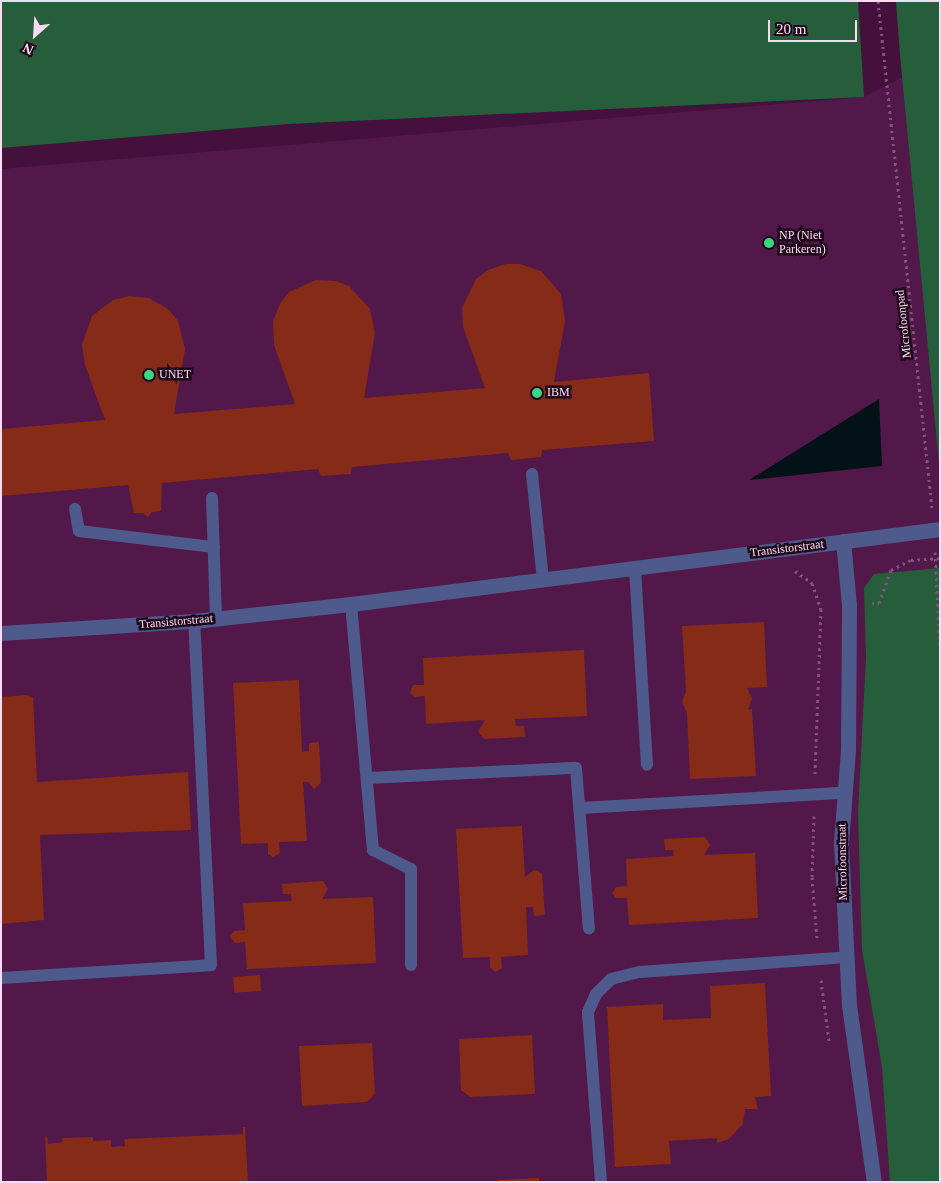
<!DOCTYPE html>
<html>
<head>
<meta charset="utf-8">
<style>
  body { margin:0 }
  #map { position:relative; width:941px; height:1183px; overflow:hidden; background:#44113d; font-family:"Times New Roman",serif }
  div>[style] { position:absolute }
  .built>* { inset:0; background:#521849 }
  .green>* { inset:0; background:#265e3c }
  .water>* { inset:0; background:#021216 }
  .building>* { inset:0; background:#852b18; transform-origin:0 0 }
  .path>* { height:3px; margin-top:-1.5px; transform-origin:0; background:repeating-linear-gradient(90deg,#81547a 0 2.5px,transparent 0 6.5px) }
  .lane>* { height:12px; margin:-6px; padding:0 6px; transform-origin:6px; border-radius:6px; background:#4e598c }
  .street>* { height:15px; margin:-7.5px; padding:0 7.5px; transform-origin:7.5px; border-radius:7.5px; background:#4e598c }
  .dots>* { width:14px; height:14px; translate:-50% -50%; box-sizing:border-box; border:2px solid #1f091b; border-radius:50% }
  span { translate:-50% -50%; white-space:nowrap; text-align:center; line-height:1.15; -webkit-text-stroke:5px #1f091b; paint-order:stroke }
  .poi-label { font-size:12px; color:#fbdaf3 }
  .left { translate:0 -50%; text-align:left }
  .street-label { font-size:12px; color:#fbdaf3 }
  .frame { position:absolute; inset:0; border:2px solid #fbdaf3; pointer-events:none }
  .north { position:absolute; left:10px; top:10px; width:50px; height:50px; -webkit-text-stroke:4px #1f091b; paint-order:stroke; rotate:206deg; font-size:14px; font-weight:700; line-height:20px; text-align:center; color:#fbdaf3 }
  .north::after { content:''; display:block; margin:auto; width:18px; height:22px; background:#fbdaf3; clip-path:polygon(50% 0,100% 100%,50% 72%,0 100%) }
  .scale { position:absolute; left:768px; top:20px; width:89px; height:22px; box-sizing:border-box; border:2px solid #fbdaf3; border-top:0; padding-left:6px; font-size:15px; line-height:18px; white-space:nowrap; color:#fbdaf3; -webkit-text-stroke:4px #1f091b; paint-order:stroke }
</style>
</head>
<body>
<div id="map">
  <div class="built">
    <i style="clip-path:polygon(940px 58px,940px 1182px,1px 1182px,1px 169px,864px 97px)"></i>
  </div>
  <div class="green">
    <i style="clip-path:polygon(1px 1px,858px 1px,864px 97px,288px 124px,1px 148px)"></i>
    <i style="clip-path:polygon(896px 1px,940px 1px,940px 474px,900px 55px)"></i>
    <i style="clip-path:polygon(940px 568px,940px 1182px,890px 1182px,882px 1067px,862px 950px,858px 813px,866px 657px,864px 588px,874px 574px)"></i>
  </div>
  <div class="water">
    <i style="clip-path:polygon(879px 399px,882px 466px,749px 480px)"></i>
  </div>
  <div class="building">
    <i style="clip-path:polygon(506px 264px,520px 264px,541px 271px,561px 294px,565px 321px,554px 382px,649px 373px,654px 441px,542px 450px,541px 457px,511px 460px,508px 453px,352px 467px,351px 474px,321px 476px,318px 469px,162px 483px,161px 511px,152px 512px,148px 517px,143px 513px,134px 513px,128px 485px,1px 496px,1px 429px,105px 420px,85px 365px,82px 345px,92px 316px,113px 300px,129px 296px,149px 298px,168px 309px,178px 321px,185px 349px,174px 414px,295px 404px,274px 345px,273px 321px,281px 302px,289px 292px,316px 280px,336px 281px,349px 286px,370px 309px,375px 333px,364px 398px,485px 388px,463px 327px,462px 308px,476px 279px,488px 270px)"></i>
    <i style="clip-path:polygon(764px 622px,767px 687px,747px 688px,752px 698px,748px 710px,752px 709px,756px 776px,690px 779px,687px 713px,682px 702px,686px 691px,682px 626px)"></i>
    <i style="clip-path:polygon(584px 650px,587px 716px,515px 719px,516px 726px,524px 726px,525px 737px,484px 739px,478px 732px,485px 720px,426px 724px,425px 696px,415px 697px,410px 693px,413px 685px,424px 685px,423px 658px)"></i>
    <i style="clip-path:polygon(299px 680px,302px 752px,309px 751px,309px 743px,319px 742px,321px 783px,314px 789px,308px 782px,303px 782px,307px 841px,279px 842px,280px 853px,273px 857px,268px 854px,268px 843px,241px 844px,233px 683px)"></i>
    <i style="clip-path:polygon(26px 695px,33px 697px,37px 782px,188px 772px,191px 830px,40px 835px,44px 920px,1px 924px,1px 697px)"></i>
    <i style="clip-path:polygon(522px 826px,525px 877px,534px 870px,542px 873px,545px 915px,534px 916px,533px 907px,526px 907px,528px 955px,501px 957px,502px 968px,495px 972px,490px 967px,490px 957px,463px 958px,456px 829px)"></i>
    <i style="clip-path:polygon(705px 837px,710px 845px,704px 855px,755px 853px,758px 918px,629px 925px,627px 898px,616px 898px,612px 893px,616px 887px,627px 886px,626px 859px,674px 856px,673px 850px,665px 850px,664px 839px)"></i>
    <i style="clip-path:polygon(323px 881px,328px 889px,322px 899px,373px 897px,376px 963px,247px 969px,245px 942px,235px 943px,230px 937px,234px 931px,245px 930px,243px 903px,292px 901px,291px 894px,283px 894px,282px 884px)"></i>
    <i style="left:260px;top:975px;width:16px;height:27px;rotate:86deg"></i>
    <i style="clip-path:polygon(765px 983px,771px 1096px,755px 1097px,758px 1109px,745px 1109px,743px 1124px,729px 1139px,717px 1143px,717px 1138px,669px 1141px,671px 1164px,615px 1167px,607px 1007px,663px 1004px,663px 1020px,711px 1018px,710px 986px)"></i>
    <i style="clip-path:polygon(532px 1035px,535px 1094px,470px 1097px,461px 1090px,459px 1039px)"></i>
    <i style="clip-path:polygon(372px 1043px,375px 1094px,367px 1102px,302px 1106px,299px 1046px)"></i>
    <i style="clip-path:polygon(243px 1127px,245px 1127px,248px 1182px,47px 1182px,45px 1137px,47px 1136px,48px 1144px,62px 1142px,62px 1138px,93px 1137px,93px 1141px,111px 1140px,111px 1147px,125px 1146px,124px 1139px,243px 1134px)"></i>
    <i style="clip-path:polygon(539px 1178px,539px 1182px,499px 1182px,499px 1180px)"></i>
  </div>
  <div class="path">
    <i style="left:878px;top:1px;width:510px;rotate:83.92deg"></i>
    <i style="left:935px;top:552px;width:94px;rotate:87deg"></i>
    <i style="left:795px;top:571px;width:21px;rotate:35deg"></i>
    <i style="left:812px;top:583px;width:28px;rotate:71deg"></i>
    <i style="left:821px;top:609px;width:165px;rotate:92.1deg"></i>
    <i style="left:872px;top:603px;width:7px"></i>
    <i style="left:879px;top:603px;width:35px;rotate:-70deg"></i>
    <i style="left:891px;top:570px;width:22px;rotate:-27deg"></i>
    <i style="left:911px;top:560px;width:29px;rotate:-4deg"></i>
    <i style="left:814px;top:816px;width:61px;rotate:91.9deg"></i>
    <i style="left:812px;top:877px;width:62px;rotate:85.4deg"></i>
    <i style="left:821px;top:980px;width:62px;rotate:82.5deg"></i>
  </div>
  <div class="lane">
    <i style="left:532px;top:474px;width:107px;rotate:84.1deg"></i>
    <i style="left:212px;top:498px;width:121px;rotate:88.1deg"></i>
    <i style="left:75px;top:509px;width:22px;rotate:80deg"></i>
    <i style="left:79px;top:531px;width:136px;rotate:6.8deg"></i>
    <i style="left:635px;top:569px;width:196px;rotate:86.5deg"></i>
    <i style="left:351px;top:604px;width:247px;rotate:84.9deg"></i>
    <i style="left:373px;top:850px;width:42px;rotate:26.6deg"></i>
    <i style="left:411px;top:869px;width:96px;rotate:90deg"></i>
    <i style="left:368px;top:778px;width:208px;rotate:-2.8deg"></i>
    <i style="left:576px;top:768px;width:161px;rotate:85.4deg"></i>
    <i style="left:580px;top:808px;width:263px;rotate:-3.3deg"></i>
    <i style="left:1px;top:978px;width:210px;rotate:-3.5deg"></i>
    <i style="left:211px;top:965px;width:344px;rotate:-92.8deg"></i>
    <i style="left:601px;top:1182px;width:170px;rotate:-94.4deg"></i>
    <i style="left:588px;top:1012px;width:20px;rotate:-66deg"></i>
    <i style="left:596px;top:994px;width:21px;rotate:-45deg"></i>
    <i style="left:611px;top:979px;width:30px;rotate:-14deg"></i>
    <i style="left:640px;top:972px;width:208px;rotate:-4.1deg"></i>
  </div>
  <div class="street">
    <i style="left:843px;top:541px;width:64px;rotate:84.6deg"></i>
    <i style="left:849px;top:605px;width:145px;rotate:90.4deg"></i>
    <i style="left:848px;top:750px;width:93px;rotate:94.3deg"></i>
    <i style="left:841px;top:843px;width:162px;rotate:87.2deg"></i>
    <i style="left:849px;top:1005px;width:179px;rotate:82deg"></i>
    <i style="left:1px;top:633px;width:193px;rotate:-3.6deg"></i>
    <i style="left:194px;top:621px;width:158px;rotate:-6.2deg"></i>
    <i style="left:351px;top:604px;width:594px;rotate:-7.26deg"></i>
  </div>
  <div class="dots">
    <i style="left:769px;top:243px;background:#38d880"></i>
    <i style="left:149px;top:375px;background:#38d880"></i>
    <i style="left:537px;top:393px;background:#38d880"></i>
  </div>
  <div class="poi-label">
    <span class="left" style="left:779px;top:243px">NP (Niet<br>Parkeren)</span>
    <span class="left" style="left:159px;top:375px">UNET</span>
    <span class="left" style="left:547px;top:393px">IBM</span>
  </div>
  <div class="street-label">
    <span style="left:904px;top:324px;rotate:-96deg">Microfoonpad</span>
    <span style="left:787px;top:549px;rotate:-7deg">Transistorstraat</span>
    <span style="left:176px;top:622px;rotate:-5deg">Transistorstraat</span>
    <span style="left:843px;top:862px;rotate:-91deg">Microfoonstraat</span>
  </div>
  <div class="frame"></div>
  <div class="north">N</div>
  <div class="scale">20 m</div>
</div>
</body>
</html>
